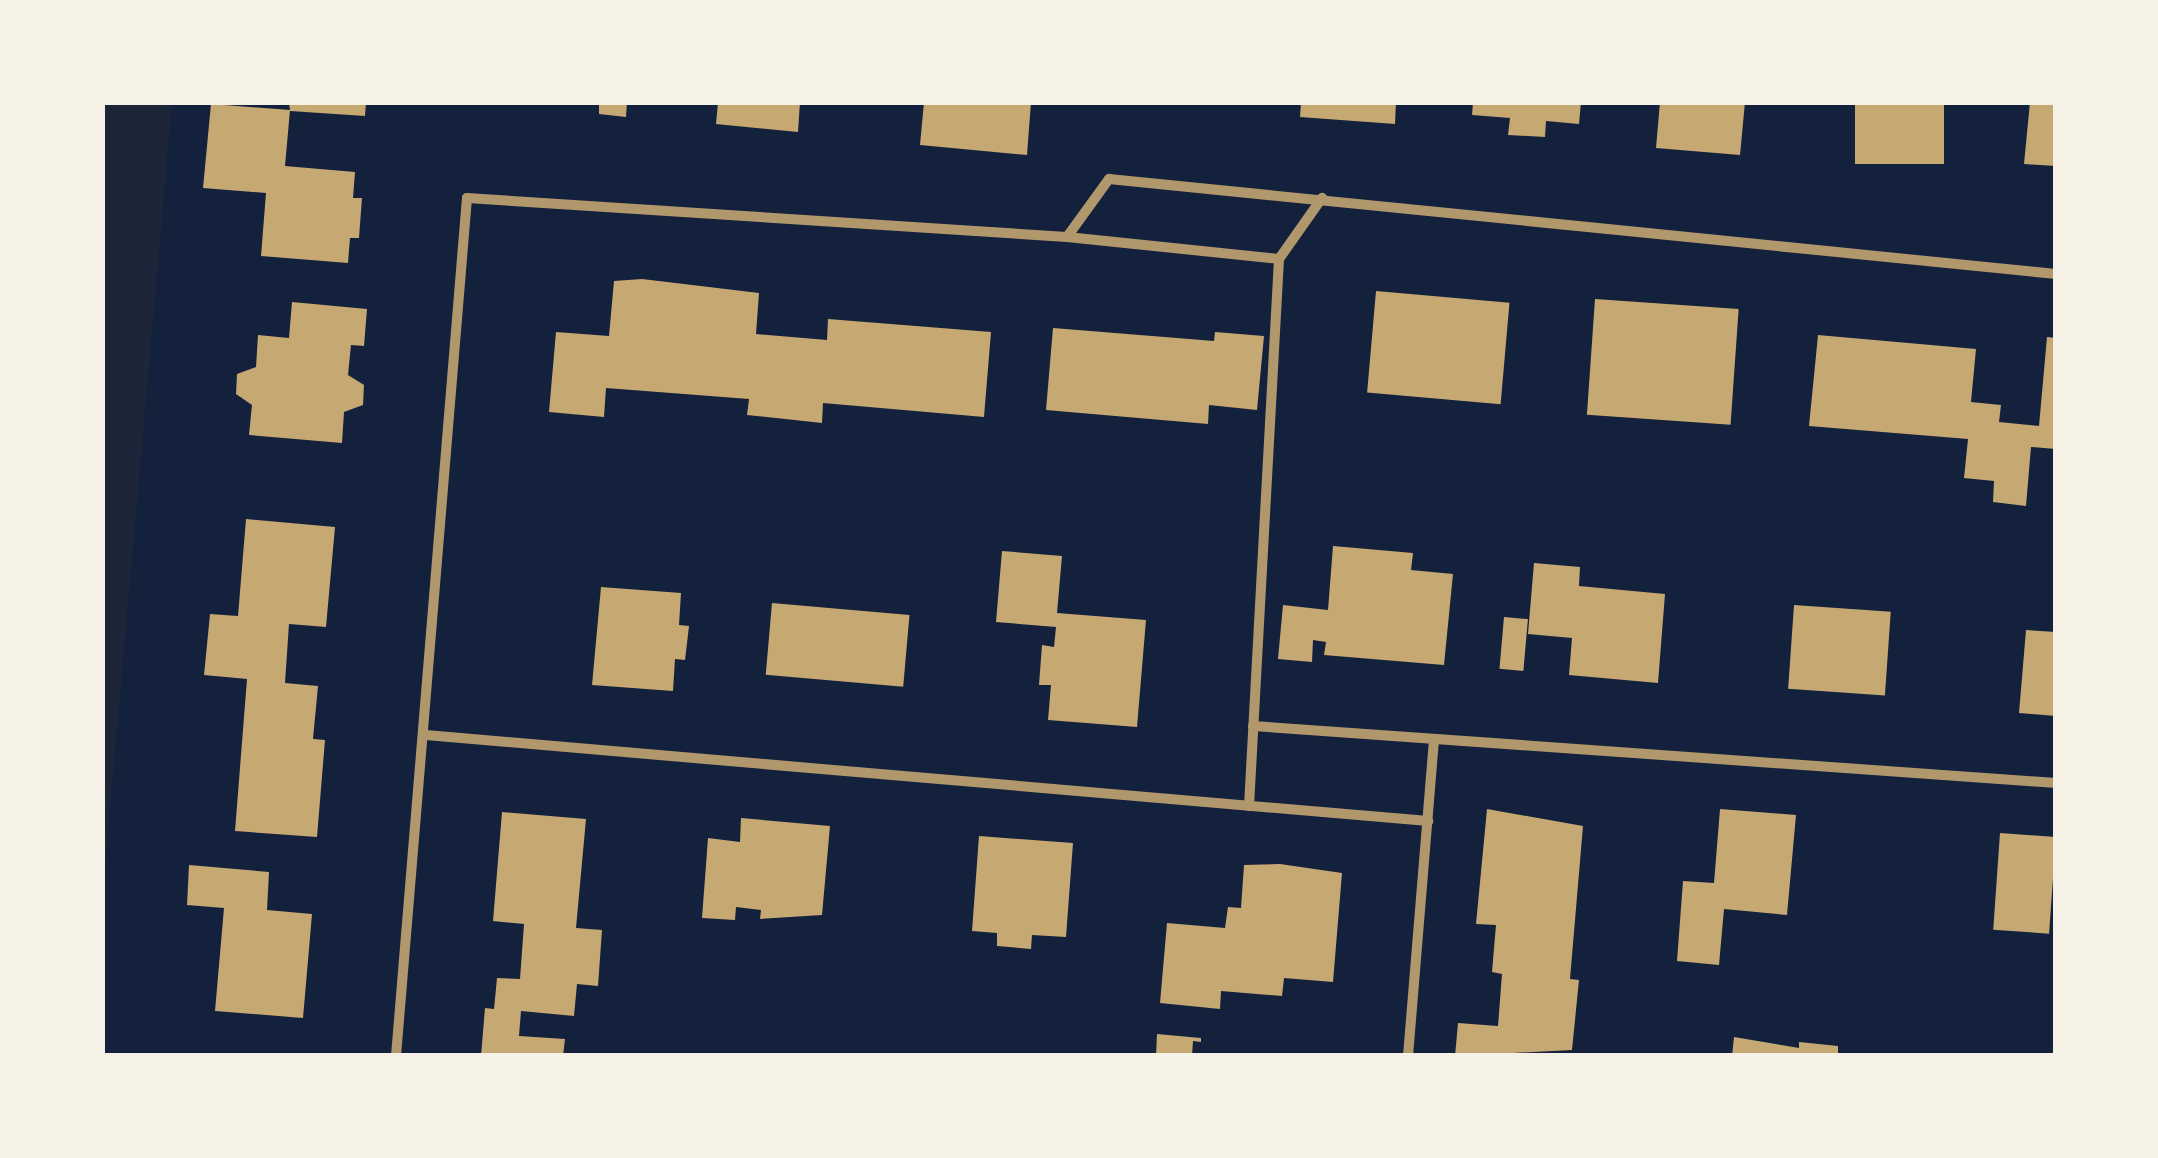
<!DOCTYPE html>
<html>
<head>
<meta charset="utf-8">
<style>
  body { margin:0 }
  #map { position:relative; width:2158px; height:1158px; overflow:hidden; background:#14213d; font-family:Quicksand,sans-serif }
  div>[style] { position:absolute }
  .green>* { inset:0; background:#1d2539 }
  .building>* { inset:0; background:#c6a872; transform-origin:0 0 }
  .minor>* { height:10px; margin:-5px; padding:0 5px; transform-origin:5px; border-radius:5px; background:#b1986c }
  span { translate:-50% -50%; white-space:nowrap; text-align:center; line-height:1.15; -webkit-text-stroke:8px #f6f1e7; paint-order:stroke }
  .frame { position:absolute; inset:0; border:105px solid #f6f1e7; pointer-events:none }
</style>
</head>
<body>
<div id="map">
  <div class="green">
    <i style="clip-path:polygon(103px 102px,172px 103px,103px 888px,102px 103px)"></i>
  </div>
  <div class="building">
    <i style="clip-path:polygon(289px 102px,366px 102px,365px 116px,290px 111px)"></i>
    <i style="clip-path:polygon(599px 102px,627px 102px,626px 117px,599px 114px)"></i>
    <i style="clip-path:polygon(718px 102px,800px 102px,798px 132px,716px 124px)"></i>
    <i style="clip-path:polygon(924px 102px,1031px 102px,1027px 155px,920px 145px)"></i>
    <i style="clip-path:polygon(1301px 102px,1396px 102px,1395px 124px,1300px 117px)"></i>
    <i style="clip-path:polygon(1473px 102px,1581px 102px,1579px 124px,1546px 121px,1545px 137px,1508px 135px,1510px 118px,1472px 115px)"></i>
    <i style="clip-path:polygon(1660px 102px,1745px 102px,1740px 155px,1656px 148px)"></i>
    <i style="left:1855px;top:102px;width:89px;height:62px"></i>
    <i style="clip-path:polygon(2030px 102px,2056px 102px,2056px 166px,2024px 164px)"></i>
    <i style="clip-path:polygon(211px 104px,290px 110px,285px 166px,355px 172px,353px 198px,362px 198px,359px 238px,350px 238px,348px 263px,261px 256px,266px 193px,203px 188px)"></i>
    <i style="clip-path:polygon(642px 279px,759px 293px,756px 334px,827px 340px,828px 319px,991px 332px,984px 417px,823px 403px,822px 423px,747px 415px,749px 399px,606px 388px,604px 417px,549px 412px,556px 332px,609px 336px,614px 281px)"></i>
    <i style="left:1376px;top:291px;width:134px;height:102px;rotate:5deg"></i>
    <i style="left:1595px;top:299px;width:144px;height:116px;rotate:4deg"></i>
    <i style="clip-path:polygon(292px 302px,367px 309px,364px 346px,351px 345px,348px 375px,364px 385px,363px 405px,344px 412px,342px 443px,249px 435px,252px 405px,236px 394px,237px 374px,256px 367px,258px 335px,289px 338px)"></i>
    <i style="clip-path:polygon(1053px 328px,1214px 341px,1215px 332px,1264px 336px,1257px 410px,1209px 405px,1208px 424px,1046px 410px)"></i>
    <i style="clip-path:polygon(1818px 335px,1976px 349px,1971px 402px,2001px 405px,1999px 422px,2039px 426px,2047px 337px,2056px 338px,2056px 449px,2031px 447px,2026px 506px,1993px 502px,1994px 481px,1964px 478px,1968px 439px,1809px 426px)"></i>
    <i style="clip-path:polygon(246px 519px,335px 527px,326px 627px,289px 624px,285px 683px,318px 686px,313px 739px,325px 740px,317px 837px,235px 831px,247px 679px,204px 675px,210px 614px,238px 616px)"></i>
    <i style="clip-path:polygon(1333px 546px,1413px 553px,1411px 570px,1453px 574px,1444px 665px,1324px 655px,1326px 642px,1313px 640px,1312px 662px,1278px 659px,1283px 605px,1328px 610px)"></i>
    <i style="clip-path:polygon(1002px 551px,1062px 556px,1057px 613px,1146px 620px,1137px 727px,1048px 720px,1051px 685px,1039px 685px,1042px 645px,1054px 647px,1056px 627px,996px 622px)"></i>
    <i style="clip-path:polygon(1534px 563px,1580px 567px,1579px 586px,1665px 594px,1658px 683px,1569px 675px,1572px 638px,1528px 634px)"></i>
    <i style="clip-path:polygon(601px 587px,681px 593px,679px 625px,689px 626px,685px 660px,675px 659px,673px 691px,592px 685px)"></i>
    <i style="left:772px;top:603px;width:138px;height:72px;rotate:5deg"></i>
    <i style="left:1794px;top:605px;width:97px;height:84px;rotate:4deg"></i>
    <i style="left:1504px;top:617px;width:24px;height:52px;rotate:5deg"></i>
    <i style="clip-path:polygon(2026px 630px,2056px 632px,2056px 716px,2019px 713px)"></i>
    <i style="clip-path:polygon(1487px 809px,1583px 826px,1570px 979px,1579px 980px,1572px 1050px,1455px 1056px,1458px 1023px,1498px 1026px,1502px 974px,1492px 972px,1496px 925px,1476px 924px)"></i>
    <i style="clip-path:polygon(1720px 809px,1796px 815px,1787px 915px,1724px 909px,1719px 965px,1677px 961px,1683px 881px,1714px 883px)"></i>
    <i style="clip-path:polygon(502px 812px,586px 819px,576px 928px,602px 930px,598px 986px,577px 984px,574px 1016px,521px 1011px,519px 1036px,565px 1039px,563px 1056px,481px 1056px,485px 1008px,494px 1009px,497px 978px,520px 979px,524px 924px,493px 921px)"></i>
    <i style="clip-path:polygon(741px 818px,830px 826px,822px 915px,760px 919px,761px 910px,736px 907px,735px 920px,702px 918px,708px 838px,740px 842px)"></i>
    <i style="left:2000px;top:833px;width:56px;height:97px;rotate:4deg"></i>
    <i style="clip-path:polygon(979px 836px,1073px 843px,1066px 937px,1032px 935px,1031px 949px,997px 946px,997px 933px,972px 931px)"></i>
    <i style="clip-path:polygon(1280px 864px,1342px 873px,1333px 982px,1284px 978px,1282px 996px,1221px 991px,1220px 1009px,1160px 1003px,1167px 923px,1225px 928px,1228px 907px,1241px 908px,1244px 865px)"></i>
    <i style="clip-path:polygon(189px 865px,269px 872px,267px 910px,312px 914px,303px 1018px,215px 1011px,224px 908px,187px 905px)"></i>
    <i style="clip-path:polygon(1157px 1034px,1201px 1038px,1201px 1042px,1193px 1041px,1192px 1056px,1156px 1056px)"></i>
    <i style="clip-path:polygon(1734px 1037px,1799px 1048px,1799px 1042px,1838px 1046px,1838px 1056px,1732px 1056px)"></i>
  </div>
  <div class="minor">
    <i style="left:1067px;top:237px;width:72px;rotate:-54.1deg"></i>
    <i style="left:1109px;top:179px;width:952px;rotate:5.73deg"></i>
    <i style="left:1253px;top:726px;width:805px;rotate:4.06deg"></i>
    <i style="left:426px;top:735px;width:1006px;rotate:4.91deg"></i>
    <i style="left:1249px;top:806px;width:548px;rotate:-86.86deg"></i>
    <i style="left:1279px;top:259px;width:75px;rotate:-54.8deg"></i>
    <i style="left:396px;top:1056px;width:861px;rotate:-85.27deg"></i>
    <i style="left:467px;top:198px;width:601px;rotate:3.72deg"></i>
    <i style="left:1067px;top:237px;width:213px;rotate:5.9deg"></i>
    <i style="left:1408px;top:1056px;width:318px;rotate:-85.3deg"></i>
  </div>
  <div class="frame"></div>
</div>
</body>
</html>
